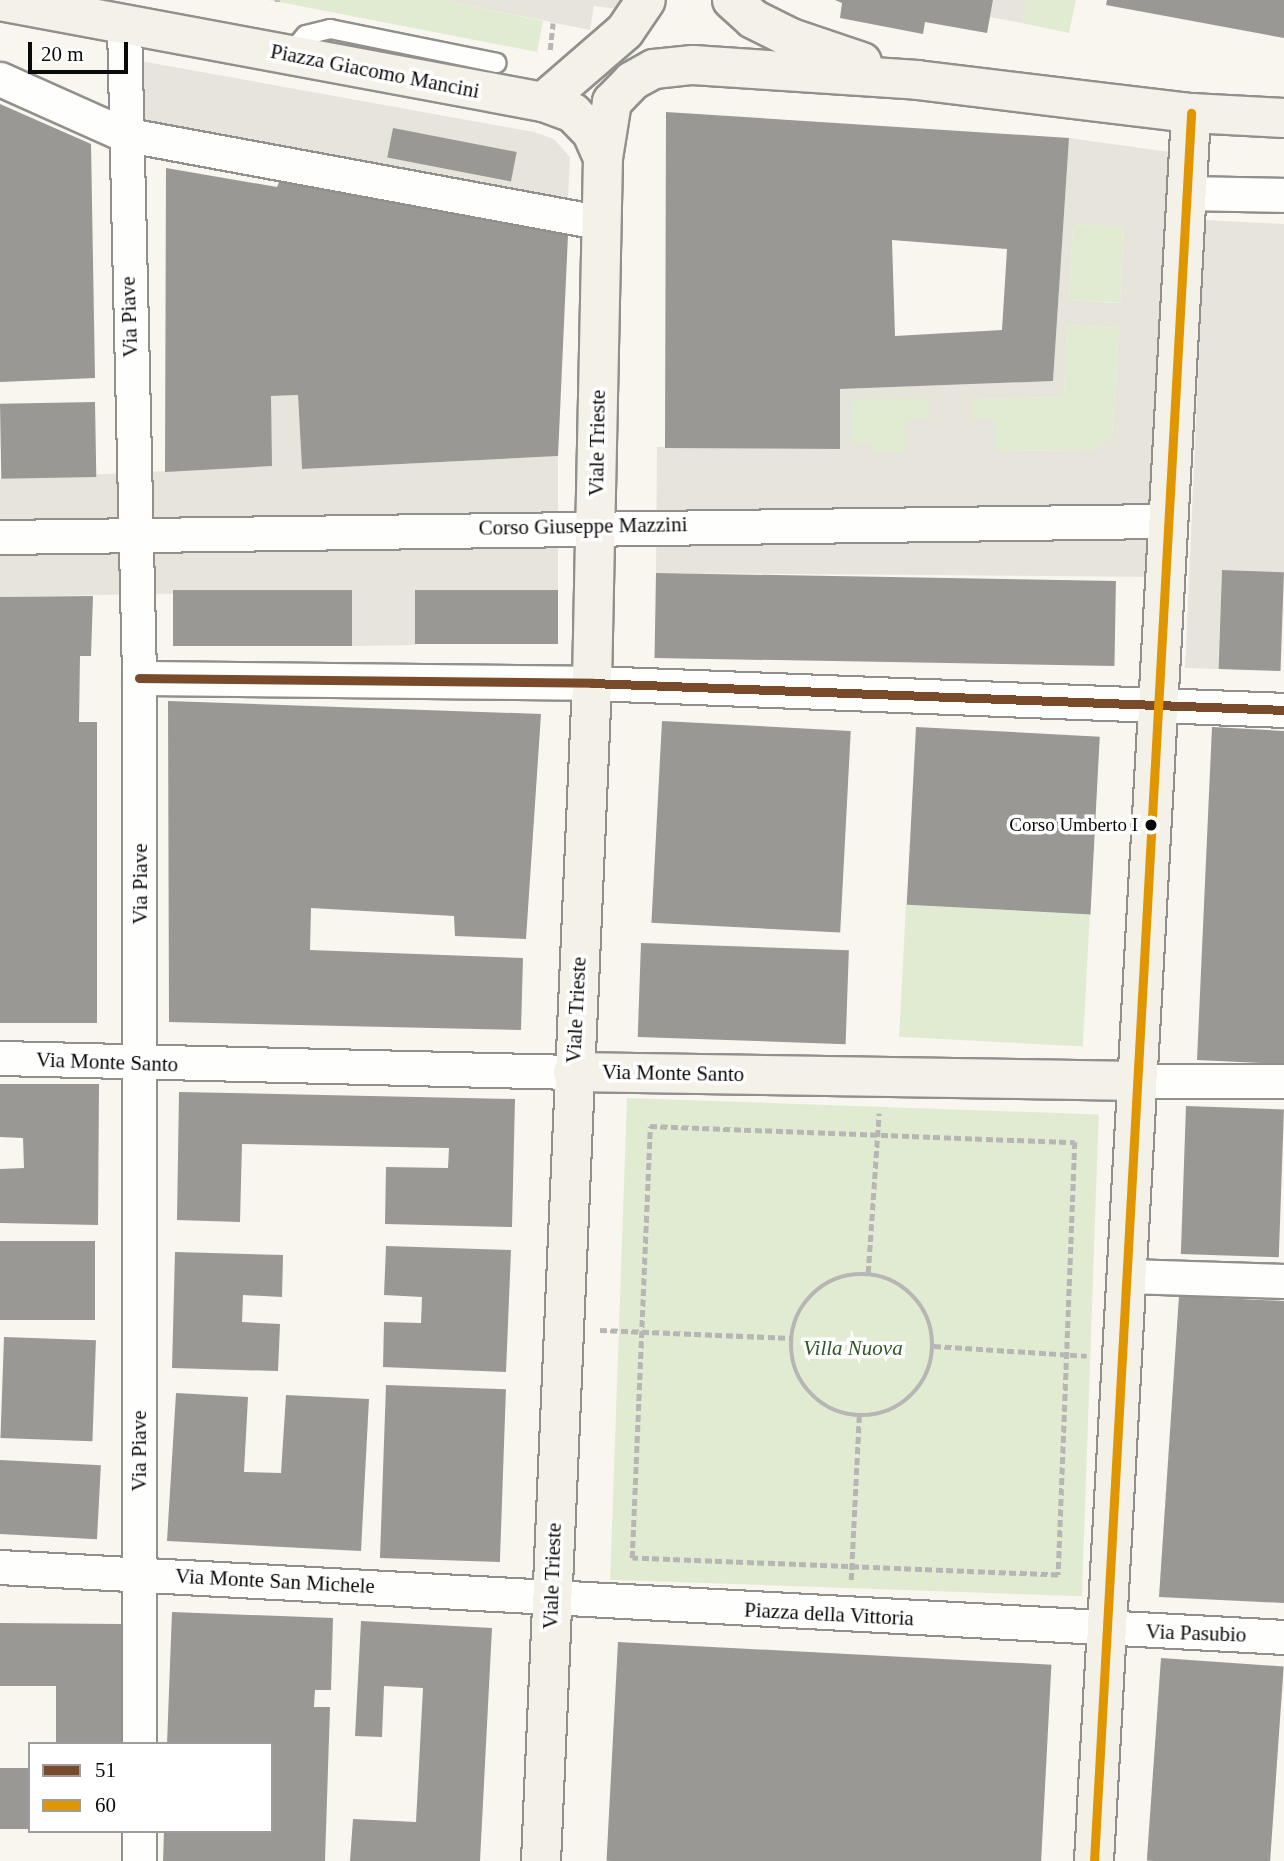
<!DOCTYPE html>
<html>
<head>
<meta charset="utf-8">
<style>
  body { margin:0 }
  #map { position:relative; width:1284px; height:1861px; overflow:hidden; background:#f8f6ee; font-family:"Times New Roman",serif }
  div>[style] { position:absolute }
  .green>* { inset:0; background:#e1ebd1; transform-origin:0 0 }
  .plaza>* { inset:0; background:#e7e4db }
  .building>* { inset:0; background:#9a9894; transform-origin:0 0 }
  .path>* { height:4.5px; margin-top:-2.25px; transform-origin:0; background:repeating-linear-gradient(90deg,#b7b6b5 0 7px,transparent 0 10.5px) }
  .path>.ring { margin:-2.25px; padding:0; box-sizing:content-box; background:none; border:4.5px solid #b7b6b5; border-radius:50% }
  .roads { filter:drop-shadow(2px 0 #91908d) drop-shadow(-2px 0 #91908d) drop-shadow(0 2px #91908d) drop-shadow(0 -2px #91908d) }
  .lane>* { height:18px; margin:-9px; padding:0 9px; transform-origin:9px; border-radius:9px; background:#fefefc }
  .street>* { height:33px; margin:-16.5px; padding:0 16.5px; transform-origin:16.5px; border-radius:16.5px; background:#fefefc }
  .secondary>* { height:38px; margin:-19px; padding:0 19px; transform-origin:19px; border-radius:19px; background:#f3f1e8 }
  .bus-1>* { height:9px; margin:-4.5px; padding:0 4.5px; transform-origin:4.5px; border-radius:4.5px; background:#7a4b2a }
  .bus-2>* { height:9px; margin:-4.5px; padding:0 4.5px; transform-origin:4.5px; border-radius:4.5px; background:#df9601 }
  .dots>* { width:19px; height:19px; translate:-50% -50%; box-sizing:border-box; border:4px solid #fff; border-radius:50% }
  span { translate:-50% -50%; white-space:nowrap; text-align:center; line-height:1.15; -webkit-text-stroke:7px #fff; paint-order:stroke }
  .bus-label { font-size:19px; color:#0a0a0a }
  .right { translate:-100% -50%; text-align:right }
  .street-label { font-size:21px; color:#0a0a0a }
  .park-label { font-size:21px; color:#305824; font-style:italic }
  .legend { position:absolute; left:28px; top:1742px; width:245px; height:91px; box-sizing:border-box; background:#fff; border:2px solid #9d9d9d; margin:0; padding:9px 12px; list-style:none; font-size:21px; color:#0a0a0a }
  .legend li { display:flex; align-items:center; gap:14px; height:35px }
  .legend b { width:35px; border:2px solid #9d9d9d }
  .scale { position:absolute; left:28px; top:42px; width:100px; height:32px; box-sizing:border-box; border:4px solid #0a0a0a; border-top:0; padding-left:9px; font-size:21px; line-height:24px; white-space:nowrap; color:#0a0a0a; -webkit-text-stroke:5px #fff; paint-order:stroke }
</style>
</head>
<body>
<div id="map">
  <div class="green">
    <i style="clip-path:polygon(269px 0,440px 0,543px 21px,537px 52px)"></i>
    <i style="clip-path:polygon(1027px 0,1076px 0,1069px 33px,1022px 23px)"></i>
    <i style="left:1073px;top:224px;width:51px;height:76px;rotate:3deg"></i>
    <i style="clip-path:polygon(1067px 325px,1119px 328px,1112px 437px,1092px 450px,996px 451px,971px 419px,971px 399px,1064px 397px)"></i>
    <i style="clip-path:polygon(851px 398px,931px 398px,931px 419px,905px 452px,872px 452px,851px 443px)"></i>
    <i style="left:906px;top:905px;width:184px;height:132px;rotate:3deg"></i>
    <i style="left:627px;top:1098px;width:472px;height:482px;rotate:2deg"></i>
  </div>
  <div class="plaza">
    <i style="clip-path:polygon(440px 0,620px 0,618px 9px,594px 6px,590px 30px)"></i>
    <i style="clip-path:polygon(993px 0,1027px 0,1022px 23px,990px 17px)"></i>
    <i style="clip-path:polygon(135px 60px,534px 132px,554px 139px,570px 157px,568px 199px,134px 119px)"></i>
    <i style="clip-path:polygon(evenodd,1069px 138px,1191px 155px,1163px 577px,656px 573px,657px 447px,840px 449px,840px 389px,1053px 381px,1069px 138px,1073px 224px,1124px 227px,1120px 303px,1069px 300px,1073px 224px,1069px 138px,1067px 325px,1119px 328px,1112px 437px,1092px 450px,996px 451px,995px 419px,971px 419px,971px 399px,1064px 397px,1067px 325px,1069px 138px,852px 398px,930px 398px,930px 419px,905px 419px,905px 452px,872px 452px,872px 443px,851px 443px,852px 398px)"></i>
    <i style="clip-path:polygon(1205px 220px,1284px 224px,1284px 572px,1222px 570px,1218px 669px,1185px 668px)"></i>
    <i style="clip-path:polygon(298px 395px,302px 469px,558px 456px,558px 590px,416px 591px,416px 645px,352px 646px,351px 590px,0 597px,0 479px,271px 466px,271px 396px)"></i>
  </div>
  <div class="building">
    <i style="clip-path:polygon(835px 0,993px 0,987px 33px,925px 22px,923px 34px,840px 18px,842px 3px)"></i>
    <i style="clip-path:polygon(1107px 0,1284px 0,1284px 38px,1106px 5px)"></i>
    <i style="clip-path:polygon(0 104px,91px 144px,95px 378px,0 382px)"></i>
    <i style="clip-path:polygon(evenodd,666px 112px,1069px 138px,1053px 381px,840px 389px,840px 449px,665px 448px,666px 112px,892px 240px,1007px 249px,1002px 330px,895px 336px,892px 240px)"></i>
    <i style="left:393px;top:128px;width:126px;height:30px;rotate:11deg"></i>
    <i style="clip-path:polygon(166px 168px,277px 187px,282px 175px,568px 235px,558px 456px,302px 469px,298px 395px,271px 396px,272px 466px,165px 472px)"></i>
    <i style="left:95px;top:402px;width:75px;height:95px;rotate:89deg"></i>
    <i style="left:1222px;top:570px;width:62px;height:99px;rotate:2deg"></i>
    <i style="left:656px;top:573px;width:460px;height:85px;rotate:1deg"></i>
    <i style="left:352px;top:590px;width:56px;height:179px;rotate:90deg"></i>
    <i style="left:558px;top:590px;width:54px;height:143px;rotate:90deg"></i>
    <i style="clip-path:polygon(93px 596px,91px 656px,80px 656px,79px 722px,97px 722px,97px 1023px,0 1023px,0 597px)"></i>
    <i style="clip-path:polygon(168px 701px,541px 714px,526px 939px,455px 936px,454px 916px,311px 908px,310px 950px,523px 958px,521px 1030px,169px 1022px)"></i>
    <i style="left:662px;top:721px;width:189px;height:202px;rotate:3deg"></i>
    <i style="left:916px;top:727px;width:184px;height:178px;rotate:3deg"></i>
    <i style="clip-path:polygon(1212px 727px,1284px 731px,1284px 1064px,1197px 1060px)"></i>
    <i style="left:641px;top:943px;width:208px;height:94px;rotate:2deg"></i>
    <i style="clip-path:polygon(0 1084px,99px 1084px,98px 1225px,0 1223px,0 1169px,24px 1168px,23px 1138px,0 1137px)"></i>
    <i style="clip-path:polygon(179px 1092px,515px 1099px,512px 1227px,385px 1224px,386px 1167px,448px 1168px,449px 1148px,242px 1144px,240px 1222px,177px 1220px)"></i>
    <i style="left:1186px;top:1106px;width:98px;height:148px;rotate:2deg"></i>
    <i style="left:0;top:1241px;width:95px;height:79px"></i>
    <i style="clip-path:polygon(386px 1246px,511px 1250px,506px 1372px,383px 1367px,384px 1322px,421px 1323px,422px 1297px,384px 1295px)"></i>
    <i style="clip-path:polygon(175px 1252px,283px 1255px,282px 1297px,243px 1295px,242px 1322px,280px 1324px,278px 1371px,172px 1368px)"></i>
    <i style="clip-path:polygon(1179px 1296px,1284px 1301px,1284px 1603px,1159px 1597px)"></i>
    <i style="left:4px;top:1337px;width:92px;height:101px;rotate:2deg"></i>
    <i style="left:386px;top:1385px;width:120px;height:173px;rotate:2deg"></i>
    <i style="clip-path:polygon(176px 1393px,248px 1397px,244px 1472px,281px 1473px,286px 1395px,369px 1399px,361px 1551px,167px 1541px)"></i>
    <i style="left:0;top:1460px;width:101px;height:74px;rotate:3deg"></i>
    <i style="clip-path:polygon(172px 1612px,333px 1618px,331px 1690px,315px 1690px,314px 1707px,330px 1707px,325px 1861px,163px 1861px,164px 1831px,271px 1831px,271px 1744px,167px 1744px)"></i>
    <i style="clip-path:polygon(361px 1621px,492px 1628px,480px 1861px,350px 1861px,353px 1819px,416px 1822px,423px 1688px,384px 1686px,382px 1737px,355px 1736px)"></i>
    <i style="clip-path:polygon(0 1623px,121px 1624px,121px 1744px,56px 1744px,56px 1686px,0 1686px)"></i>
    <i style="left:618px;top:1642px;width:434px;height:219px;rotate:3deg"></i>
    <i style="left:1161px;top:1658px;width:123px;height:203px;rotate:4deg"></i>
    <i style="left:0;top:1768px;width:30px;height:61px"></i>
  </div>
  <div class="path">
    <i style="left:277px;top:2px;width:2px;rotate:-90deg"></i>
    <i style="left:550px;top:50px;width:27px;rotate:-84deg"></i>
    <i style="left:650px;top:1126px;width:425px;rotate:2.2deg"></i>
    <i style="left:1075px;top:1142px;width:433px;rotate:92.2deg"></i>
    <i style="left:1058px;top:1575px;width:426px;rotate:-177.7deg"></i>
    <i style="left:632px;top:1558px;width:432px;rotate:-87.6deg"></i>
    <i style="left:868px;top:1273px;width:160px;rotate:-86.1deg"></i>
    <i class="ring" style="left:791px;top:1274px;width:137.5px;height:137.5px"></i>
    <i style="left:600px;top:1330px;width:192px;rotate:2.4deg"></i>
    <i style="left:934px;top:1346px;width:153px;rotate:3.7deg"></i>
    <i style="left:851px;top:1580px;width:164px;rotate:-87.2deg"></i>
  </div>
  <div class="roads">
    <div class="lane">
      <i style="left:289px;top:55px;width:26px;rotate:-50deg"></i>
      <i style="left:306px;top:35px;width:25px;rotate:-14deg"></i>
      <i style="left:330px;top:29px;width:170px;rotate:11.5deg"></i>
    </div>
    <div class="street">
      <i style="left:124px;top:25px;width:653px;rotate:88.68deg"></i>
      <i style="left:139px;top:678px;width:1066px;rotate:90deg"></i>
      <i style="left:0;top:79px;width:135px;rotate:24.1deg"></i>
      <i style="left:123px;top:134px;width:486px;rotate:10.5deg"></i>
      <i style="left:1190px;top:193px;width:94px;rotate:1.2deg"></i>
      <i style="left:0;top:537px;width:1167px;rotate:-0.79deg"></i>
      <i style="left:139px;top:678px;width:453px;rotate:0.6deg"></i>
      <i style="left:592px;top:683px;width:693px;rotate:2.23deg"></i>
      <i style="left:0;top:1058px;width:573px;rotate:1.4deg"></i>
      <i style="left:1137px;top:1081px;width:147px"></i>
      <i style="left:1128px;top:1276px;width:156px;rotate:1.8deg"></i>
      <i style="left:0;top:1567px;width:1286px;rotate:3.12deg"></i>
      <i style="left:139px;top:1831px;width:30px;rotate:90deg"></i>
    </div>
    <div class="secondary">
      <i style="left:732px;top:0;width:28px;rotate:42deg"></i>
      <i style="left:753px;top:19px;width:42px;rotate:26.6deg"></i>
      <i style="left:791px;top:38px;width:75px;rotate:18.7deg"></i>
      <i style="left:0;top:1px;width:552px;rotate:10.54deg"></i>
      <i style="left:543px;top:102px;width:32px;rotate:20deg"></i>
      <i style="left:573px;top:113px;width:28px;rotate:46deg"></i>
      <i style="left:592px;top:133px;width:27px;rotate:66deg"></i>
      <i style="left:543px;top:102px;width:108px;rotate:-40.9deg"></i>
      <i style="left:625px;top:31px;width:37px;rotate:-56deg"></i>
      <i style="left:573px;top:1072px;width:564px;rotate:0.91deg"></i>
      <i style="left:541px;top:1861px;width:1179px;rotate:-87.52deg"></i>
      <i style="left:592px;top:683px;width:525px;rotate:-88.8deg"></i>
      <i style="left:603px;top:158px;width:57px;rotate:-80.9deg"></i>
      <i style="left:612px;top:102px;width:29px;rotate:-46deg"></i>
      <i style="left:632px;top:81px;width:25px;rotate:-29deg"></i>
      <i style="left:654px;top:69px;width:39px;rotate:-6deg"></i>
      <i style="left:693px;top:65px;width:225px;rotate:3.8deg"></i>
      <i style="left:917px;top:80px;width:276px;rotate:6.9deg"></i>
      <i style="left:1191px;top:113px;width:93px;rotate:3.1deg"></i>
      <i style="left:1094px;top:1861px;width:1751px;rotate:-86.82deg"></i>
    </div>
  </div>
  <div class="bus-1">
    <i style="left:139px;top:678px;width:453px;rotate:0.6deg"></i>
    <i style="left:592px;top:683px;width:693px;rotate:2.23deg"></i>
  </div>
  <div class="bus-2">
    <i style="left:1094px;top:1861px;width:1751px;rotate:-86.82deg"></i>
  </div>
  <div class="dots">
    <i style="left:1151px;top:825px;background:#0a0a0a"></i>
  </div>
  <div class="bus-label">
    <span class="right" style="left:1138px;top:825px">Corso Umberto I</span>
  </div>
  <div class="street-label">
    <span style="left:375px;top:71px;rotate:11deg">Piazza Giacomo Mancini</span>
    <span style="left:129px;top:317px;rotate:-92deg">Via Piave</span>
    <span style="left:597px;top:443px;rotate:-89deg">Viale Trieste</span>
    <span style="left:583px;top:526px;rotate:-1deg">Corso Giuseppe Mazzini</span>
    <span style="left:140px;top:884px;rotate:-90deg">Via Piave</span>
    <span style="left:576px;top:1010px;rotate:-87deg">Viale Trieste</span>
    <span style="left:107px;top:1062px;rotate:2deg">Via Monte Santo</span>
    <span style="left:673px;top:1073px;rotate:1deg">Via Monte Santo</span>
    <span style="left:139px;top:1451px;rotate:-90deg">Via Piave</span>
    <span style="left:552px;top:1576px;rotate:-88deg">Viale Trieste</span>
    <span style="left:275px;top:1581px;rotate:3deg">Via Monte San Michele</span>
    <span style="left:829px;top:1614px;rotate:3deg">Piazza della Vittoria</span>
    <span style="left:1196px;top:1633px;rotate:2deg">Via Pasubio</span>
  </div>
  <div class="park-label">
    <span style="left:853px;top:1348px">Villa Nuova</span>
  </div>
  <ul class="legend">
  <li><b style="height:9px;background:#7a4b2a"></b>51</li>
  <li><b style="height:9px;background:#df9601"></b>60</li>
  </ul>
  <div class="scale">20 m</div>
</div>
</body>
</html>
